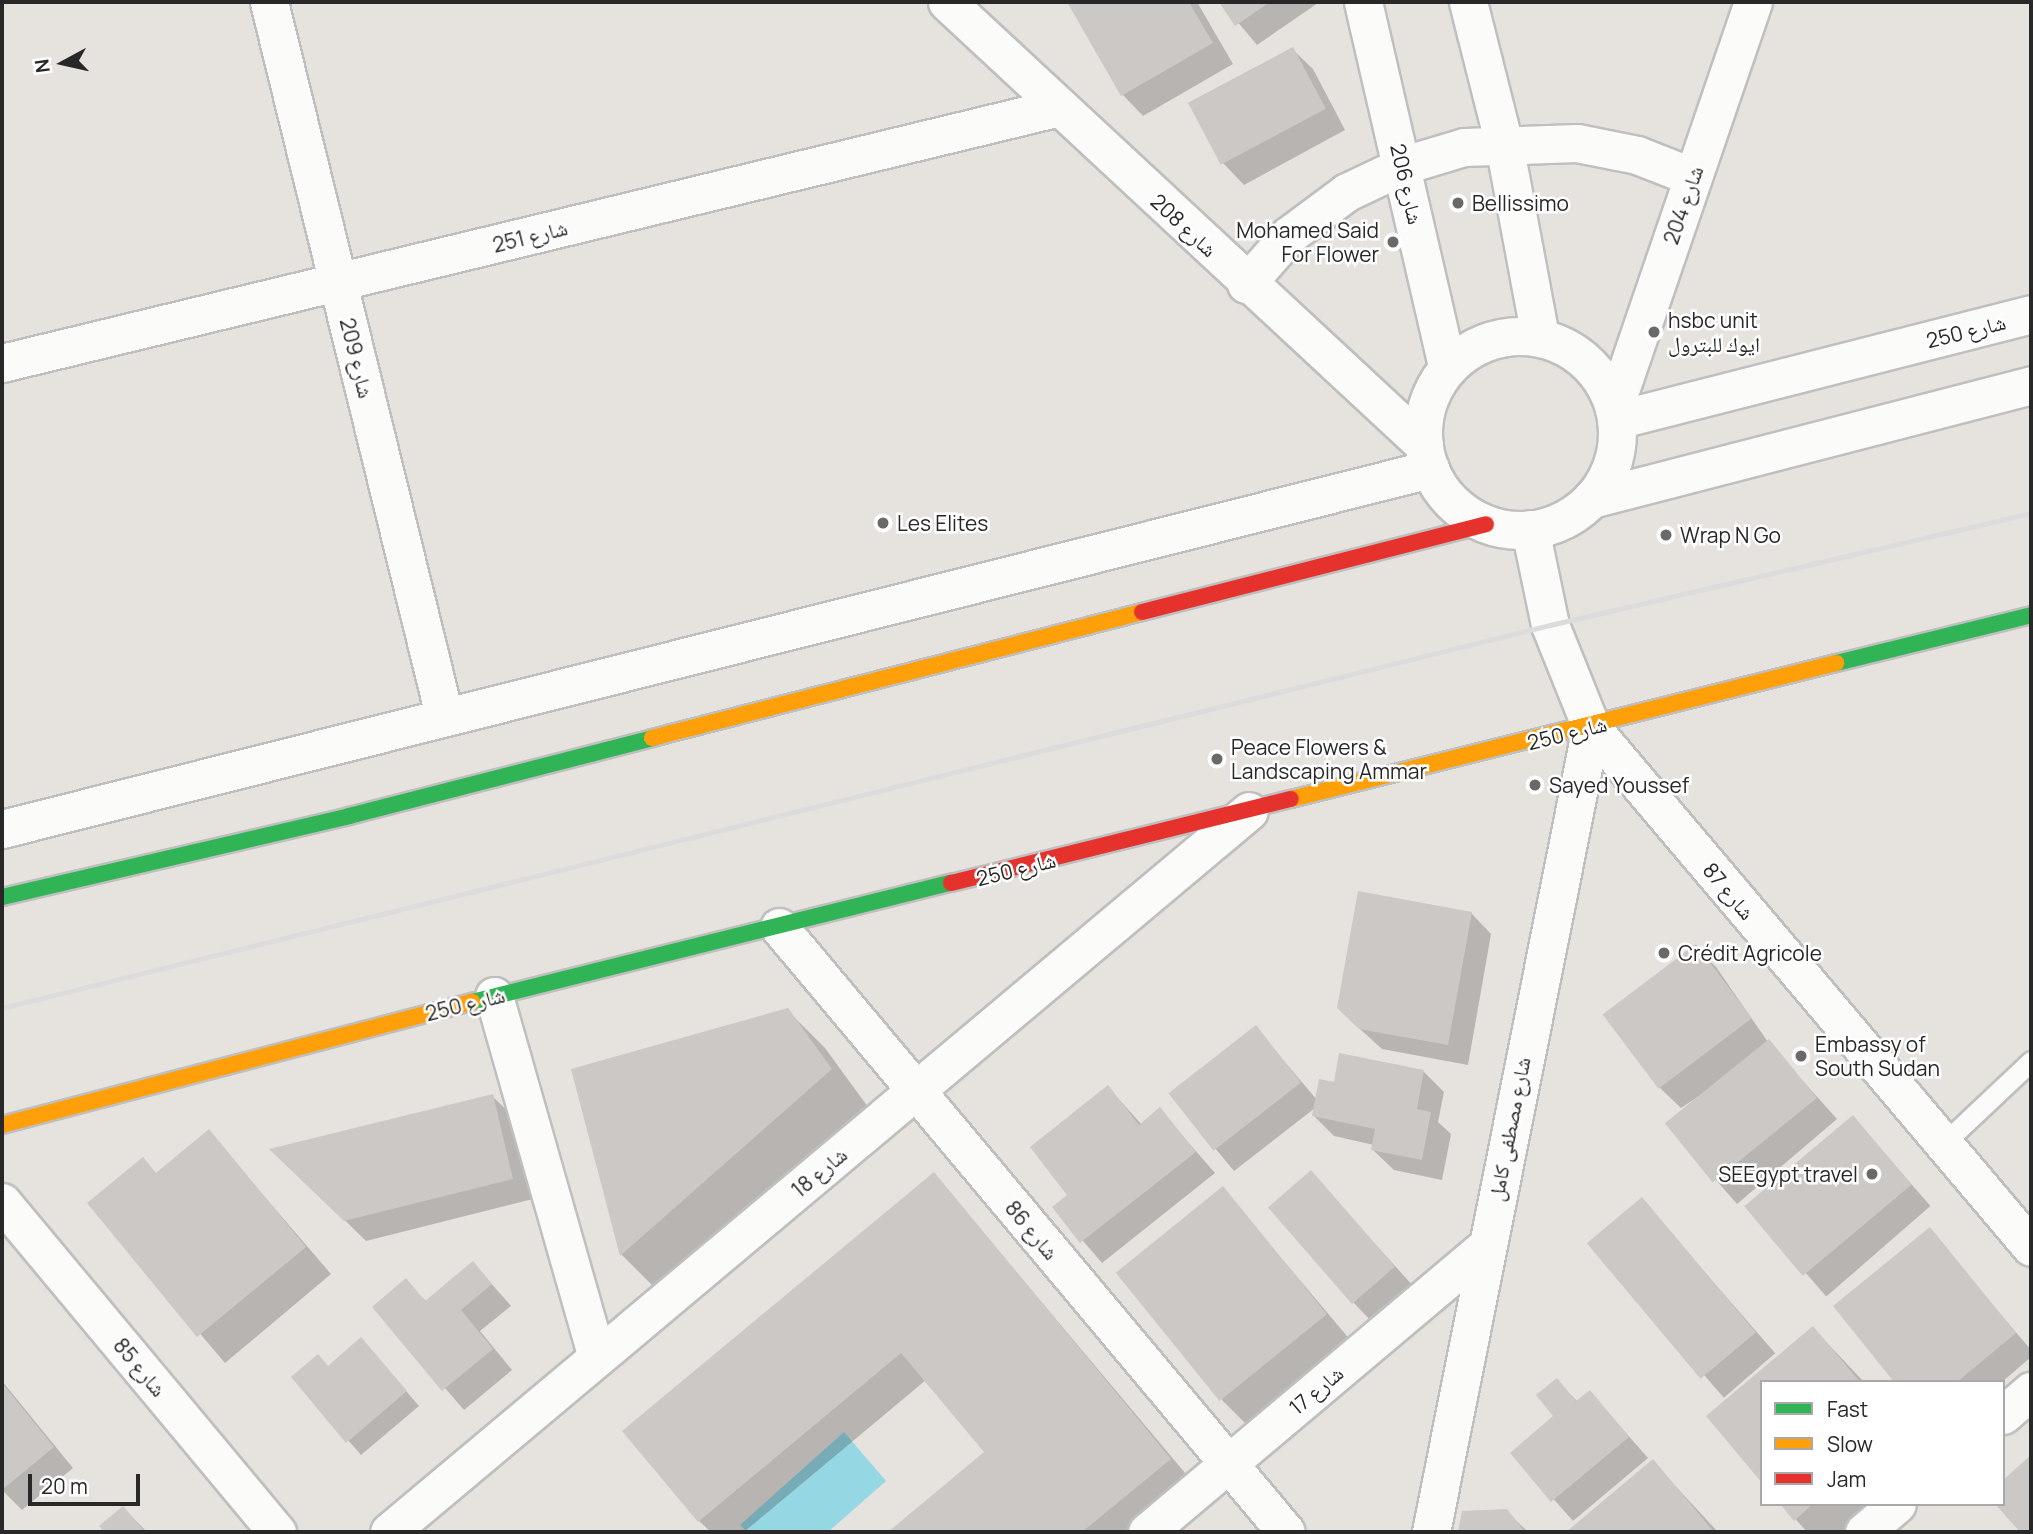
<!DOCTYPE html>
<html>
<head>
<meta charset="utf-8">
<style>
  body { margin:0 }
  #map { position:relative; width:2033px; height:1534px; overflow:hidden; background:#e6e2de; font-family:Manrope,"Noto Naskh Arabic",sans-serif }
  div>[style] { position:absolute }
  .water>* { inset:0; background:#95d8e4 }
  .shadow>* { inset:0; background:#0003; transform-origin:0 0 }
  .building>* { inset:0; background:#cbc8c5; transform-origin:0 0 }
  .roads { filter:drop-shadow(2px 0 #c0bfbf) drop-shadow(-2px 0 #c0bfbf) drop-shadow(0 2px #c0bfbf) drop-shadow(0 -2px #c0bfbf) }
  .lane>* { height:19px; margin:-9.5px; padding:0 9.5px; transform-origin:9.5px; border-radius:9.5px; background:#fbfbfa }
  .street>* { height:37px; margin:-18.5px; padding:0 18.5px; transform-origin:18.5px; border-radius:18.5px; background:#fbfbfa }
  .street>.ring { margin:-18.5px; padding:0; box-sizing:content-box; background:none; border:37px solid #fbfbfa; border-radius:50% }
  .fast>* { height:16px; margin:-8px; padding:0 8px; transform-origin:8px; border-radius:8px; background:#30b455 }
  .slow>* { height:16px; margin:-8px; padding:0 8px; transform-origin:8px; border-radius:8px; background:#ff9f0a }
  .jam>* { height:16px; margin:-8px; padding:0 8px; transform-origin:8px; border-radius:8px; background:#e5322d }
  .rail>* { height:5px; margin:-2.5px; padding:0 2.5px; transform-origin:2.5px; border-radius:2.5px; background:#dddcdd }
  .dots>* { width:19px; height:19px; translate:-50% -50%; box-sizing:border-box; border:4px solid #fff; border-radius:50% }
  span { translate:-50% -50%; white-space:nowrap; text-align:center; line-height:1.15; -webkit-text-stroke:5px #fff; paint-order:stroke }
  .street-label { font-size:21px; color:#282828 }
  .poi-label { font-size:21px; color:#282828 }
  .left { translate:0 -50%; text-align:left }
  .right { translate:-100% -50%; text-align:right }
  .frame { position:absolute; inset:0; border:4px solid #282828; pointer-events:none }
  .legend { position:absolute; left:1760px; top:1380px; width:245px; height:126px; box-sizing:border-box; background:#fff; border:2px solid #a9a9a9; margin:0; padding:9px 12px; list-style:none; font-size:21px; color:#282828 }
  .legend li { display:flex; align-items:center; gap:14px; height:35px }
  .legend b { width:35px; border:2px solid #a9a9a9 }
  .north { position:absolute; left:28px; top:28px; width:70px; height:70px; -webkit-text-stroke:5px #fff; paint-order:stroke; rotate:262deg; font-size:19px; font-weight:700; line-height:28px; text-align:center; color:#282828 }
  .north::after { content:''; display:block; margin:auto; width:24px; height:32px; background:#282828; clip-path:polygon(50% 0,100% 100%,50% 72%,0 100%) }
  .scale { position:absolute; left:28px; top:1474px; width:112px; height:32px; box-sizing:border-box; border:4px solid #282828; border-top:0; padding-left:9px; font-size:21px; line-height:24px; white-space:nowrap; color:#282828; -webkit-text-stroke:5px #fff; paint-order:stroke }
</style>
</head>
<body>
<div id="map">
  <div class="water">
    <i style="clip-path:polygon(844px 1432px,886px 1481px,828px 1532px,747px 1532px,740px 1525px)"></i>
  </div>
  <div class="shadow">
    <i style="clip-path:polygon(1069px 2px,1197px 2px,1233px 64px,1143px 116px,1123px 95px)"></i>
    <i style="clip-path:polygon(1221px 2px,1318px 2px,1318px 3px,1257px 45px)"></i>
    <i style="clip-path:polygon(1292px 49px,1313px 69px,1345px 130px,1244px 185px,1224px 164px,1191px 104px)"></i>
    <i style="clip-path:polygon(1471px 913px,1491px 934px,1468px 1065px,1382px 1049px,1360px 1029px)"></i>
    <i style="clip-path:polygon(1696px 947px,1716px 967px,1768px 1042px,1837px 1119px,1737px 1204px,1669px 1126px,1723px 1080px,1681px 1108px,1660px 1088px)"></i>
    <i style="clip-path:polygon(787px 1010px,825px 1048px,868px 1107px,659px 1292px,622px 1255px,573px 1071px)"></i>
    <i style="clip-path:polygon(1256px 1028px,1317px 1100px,1335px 1084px,1424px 1072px,1444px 1092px,1438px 1122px,1451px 1134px,1442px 1180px,1394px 1170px,1373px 1150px,1374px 1145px,1334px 1136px,1314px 1116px,1315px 1108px,1234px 1171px,1171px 1095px)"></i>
    <i style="clip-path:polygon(1108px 1087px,1142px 1125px,1160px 1110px,1215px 1173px,1102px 1263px,1054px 1207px,1070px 1195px)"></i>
    <i style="clip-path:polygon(492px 1096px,513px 1116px,533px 1199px,366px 1241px,273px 1150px)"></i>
    <i style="left:1853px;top:1117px;width:118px;height:138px;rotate:49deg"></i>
    <i style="clip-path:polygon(208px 1131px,331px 1274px,225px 1363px,89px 1203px,142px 1159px,157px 1174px)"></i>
    <i style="clip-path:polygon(1311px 1173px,1414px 1287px,1373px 1323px,1353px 1302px)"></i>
    <i style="clip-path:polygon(934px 1174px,1196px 1486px,1141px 1532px,891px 1532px,986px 1453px,926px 1380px,744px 1532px,711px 1532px,699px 1521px)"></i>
    <i style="clip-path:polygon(1222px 1188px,1352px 1342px,1249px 1427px,1222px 1400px)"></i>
    <i style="left:1642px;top:1200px;width:203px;height:68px;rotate:49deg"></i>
    <i style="clip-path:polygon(1929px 1230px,2031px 1350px,2031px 1357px,2002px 1382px,1896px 1382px)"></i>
    <i style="clip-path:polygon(473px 1263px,511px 1306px,480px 1331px,512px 1370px,464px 1410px,375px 1307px,405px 1281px,427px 1302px)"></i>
    <i style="clip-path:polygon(1813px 1328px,1864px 1382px,1762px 1382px,1708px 1416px)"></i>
    <i style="clip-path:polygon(361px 1339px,419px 1406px,361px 1455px,293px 1377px,329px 1367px)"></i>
    <i style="clip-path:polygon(1556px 1380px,1578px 1402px,1590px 1392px,1648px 1458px,1573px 1521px,1513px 1453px,1556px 1417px)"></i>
    <i style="clip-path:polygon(2px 1381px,73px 1468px,22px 1510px,2px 1490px)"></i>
    <i style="clip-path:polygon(1653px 1462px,1718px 1532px,1568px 1532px)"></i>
    <i style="clip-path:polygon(1782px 1504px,1895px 1504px,1862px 1532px,1807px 1532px)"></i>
    <i style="clip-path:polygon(123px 1508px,147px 1532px,106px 1532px,101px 1527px)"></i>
    <i style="clip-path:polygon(1506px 1511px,1528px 1532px,1460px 1532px,1464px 1513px)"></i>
  </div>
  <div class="building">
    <i style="clip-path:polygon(1067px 2px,1189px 2px,1213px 43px,1121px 96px)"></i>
    <i style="clip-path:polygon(1219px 2px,1270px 2px,1235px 26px)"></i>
    <i style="left:1293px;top:47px;width:70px;height:119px;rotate:62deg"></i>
    <i style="clip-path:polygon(1358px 891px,1472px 912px,1448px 1045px,1359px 1029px,1337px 1008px)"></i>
    <i style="left:1696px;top:944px;width:93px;height:117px;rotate:53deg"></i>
    <i style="clip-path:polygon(788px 1008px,832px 1069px,620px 1256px,571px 1069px)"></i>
    <i style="left:1256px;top:1025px;width:73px;height:111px;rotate:52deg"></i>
    <i style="left:1769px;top:1039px;width:76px;height:134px;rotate:51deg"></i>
    <i style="clip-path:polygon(1339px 1053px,1424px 1070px,1417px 1109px,1431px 1112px,1422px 1160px,1371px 1150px,1375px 1129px,1312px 1116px,1319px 1079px,1334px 1082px)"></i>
    <i style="clip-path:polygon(1108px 1085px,1139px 1125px,1160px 1107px,1196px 1152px,1080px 1243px,1052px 1207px,1067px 1195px,1030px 1147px)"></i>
    <i style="clip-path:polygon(493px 1094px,513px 1179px,344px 1221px,269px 1149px)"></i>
    <i style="left:1853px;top:1115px;width:91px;height:142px;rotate:50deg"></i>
    <i style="clip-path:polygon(209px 1129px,306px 1247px,197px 1337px,87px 1203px,143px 1157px,156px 1173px)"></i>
    <i style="left:1311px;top:1170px;width:128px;height:57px;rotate:49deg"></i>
    <i style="clip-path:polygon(934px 1172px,1171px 1459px,1082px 1532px,888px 1532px,984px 1452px,901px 1353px,698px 1522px,622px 1431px)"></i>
    <i style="left:1223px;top:1186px;width:165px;height:138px;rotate:51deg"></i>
    <i style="left:1642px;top:1197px;width:177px;height:72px;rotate:50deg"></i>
    <i style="clip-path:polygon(1930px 1227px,2016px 1333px,1957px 1382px,1894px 1382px,1833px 1306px)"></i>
    <i style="clip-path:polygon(473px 1261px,492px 1284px,461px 1310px,493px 1349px,442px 1391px,372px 1307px,406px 1278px,425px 1301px)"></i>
    <i style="clip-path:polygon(1813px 1326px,1860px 1382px,1762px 1382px,1762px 1483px,1706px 1416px)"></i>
    <i style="clip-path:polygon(361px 1337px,407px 1391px,346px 1443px,291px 1377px,318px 1354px,328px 1366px)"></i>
    <i style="clip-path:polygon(1557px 1378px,1576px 1401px,1590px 1390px,1629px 1437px,1551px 1502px,1510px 1453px,1553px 1416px,1536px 1395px)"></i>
    <i style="clip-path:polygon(2px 1383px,54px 1447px,2px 1490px)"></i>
    <i style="clip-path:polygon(2031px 1455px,2031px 1532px,2020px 1532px,1995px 1504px,2003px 1504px,2003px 1480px)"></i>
    <i style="clip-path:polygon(1653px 1459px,1714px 1532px,1566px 1532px)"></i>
    <i style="clip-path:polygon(1780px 1504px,1813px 1504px,1794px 1521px)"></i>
    <i style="clip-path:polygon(123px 1506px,145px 1532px,104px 1532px,99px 1526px)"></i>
    <i style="clip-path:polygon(1507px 1509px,1525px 1532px,1458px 1532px,1462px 1511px)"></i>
  </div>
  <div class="roads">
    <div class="lane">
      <i style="left:1943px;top:1144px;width:121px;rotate:-43.3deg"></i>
    </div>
    <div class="street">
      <i style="left:269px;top:2px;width:734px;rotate:76.21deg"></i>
      <i style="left:947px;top:2px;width:651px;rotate:42.88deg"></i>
      <i style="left:1363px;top:2px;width:375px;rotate:77deg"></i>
      <i style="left:1468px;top:2px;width:146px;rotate:75.8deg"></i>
      <i style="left:1504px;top:144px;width:196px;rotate:79.4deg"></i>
      <i style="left:1246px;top:284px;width:65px;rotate:-48.7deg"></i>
      <i style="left:1289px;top:235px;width:72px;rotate:-36.6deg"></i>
      <i style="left:1347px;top:192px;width:63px;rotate:-25.3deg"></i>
      <i style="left:1404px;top:165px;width:63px;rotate:-16.7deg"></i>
      <i style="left:1464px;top:147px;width:113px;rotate:-2deg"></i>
      <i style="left:1577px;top:143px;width:61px;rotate:11.3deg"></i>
      <i style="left:1637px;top:155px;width:60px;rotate:21.4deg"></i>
      <i class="ring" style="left:1423px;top:336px;width:157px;height:157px"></i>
      <i style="left:2px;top:363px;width:1088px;rotate:-13.61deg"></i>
      <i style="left:1614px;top:408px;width:429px;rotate:-71.1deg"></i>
      <i style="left:1616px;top:420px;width:428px;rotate:-14.3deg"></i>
      <i style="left:1591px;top:499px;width:455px;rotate:-14.5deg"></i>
      <i style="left:1530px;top:529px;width:98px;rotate:78.2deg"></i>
      <i style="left:1550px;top:625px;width:110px;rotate:68.1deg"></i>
      <i style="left:1591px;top:727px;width:681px;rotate:49.76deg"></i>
      <i style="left:2px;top:829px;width:1473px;rotate:-14.15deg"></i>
      <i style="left:779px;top:927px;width:789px;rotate:50.04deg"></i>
      <i style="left:494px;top:996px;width:376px;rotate:74.1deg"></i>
      <i style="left:2px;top:1202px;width:430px;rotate:50.2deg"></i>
      <i style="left:2003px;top:1415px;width:37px;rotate:-41deg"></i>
      <i style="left:389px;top:1532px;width:1122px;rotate:-39.98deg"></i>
      <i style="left:1147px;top:1532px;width:442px;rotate:-40.1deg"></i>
      <i style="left:1431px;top:1532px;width:821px;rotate:-78.76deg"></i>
      <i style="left:1864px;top:1532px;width:43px;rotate:-40.3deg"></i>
    </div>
    <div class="fast">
      <i style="left:1836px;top:663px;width:201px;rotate:-13.8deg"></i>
      <i style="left:2px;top:897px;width:356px;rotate:-13.1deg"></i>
      <i style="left:349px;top:816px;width:313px;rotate:-14.4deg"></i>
      <i style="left:472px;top:1002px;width:494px;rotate:-14deg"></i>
    </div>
    <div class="slow">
      <i style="left:652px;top:738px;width:506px;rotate:-14.42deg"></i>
      <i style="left:1291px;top:799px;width:562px;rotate:-14.01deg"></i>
      <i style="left:2px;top:1125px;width:486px;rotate:-14.7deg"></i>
    </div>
    <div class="jam">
      <i style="left:1142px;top:612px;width:355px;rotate:-14.3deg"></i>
      <i style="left:951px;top:883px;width:350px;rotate:-13.9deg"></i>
    </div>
  </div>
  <div class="rail">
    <i style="left:2px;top:1008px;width:1595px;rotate:-13.9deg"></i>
    <i style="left:1550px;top:625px;width:494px;rotate:-13.1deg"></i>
  </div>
  <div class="dots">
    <i style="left:1458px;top:203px;background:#6a6968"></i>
    <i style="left:1393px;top:242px;background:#6a6968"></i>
    <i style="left:1654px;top:332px;background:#6a6968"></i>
    <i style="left:883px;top:523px;background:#6a6968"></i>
    <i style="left:1666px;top:535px;background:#6a6968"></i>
    <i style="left:1217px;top:759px;background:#6a6968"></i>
    <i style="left:1535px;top:785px;background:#6a6968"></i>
    <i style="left:1664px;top:953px;background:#6a6968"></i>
    <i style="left:1801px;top:1056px;background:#6a6968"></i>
    <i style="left:1872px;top:1174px;background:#6a6968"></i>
  </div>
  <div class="street-label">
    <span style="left:1407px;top:184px;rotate:77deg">شارع 206</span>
    <span style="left:1683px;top:205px;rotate:-71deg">شارع 204</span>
    <span style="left:1184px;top:225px;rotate:43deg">شارع 208</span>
    <span style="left:530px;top:236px;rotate:-14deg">شارع 251</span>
    <span style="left:1966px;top:331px;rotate:-14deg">شارع 250</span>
    <span style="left:357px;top:358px;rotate:76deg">شارع 209</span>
    <span style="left:1567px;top:733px;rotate:-14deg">شارع 250</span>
    <span style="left:1016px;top:869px;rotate:-14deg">شارع 250</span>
    <span style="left:1729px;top:891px;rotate:50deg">شارع 87</span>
    <span style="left:465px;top:1004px;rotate:-14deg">شارع 250</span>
    <span style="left:1509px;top:1129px;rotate:-79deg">شارع مصطفى كامل</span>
    <span style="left:819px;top:1172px;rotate:-40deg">شارع 18</span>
    <span style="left:1032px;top:1230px;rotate:50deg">شارع 86</span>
    <span style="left:140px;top:1367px;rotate:50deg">شارع 85</span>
    <span style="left:1316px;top:1390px;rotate:-40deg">شارع 17</span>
  </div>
  <div class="poi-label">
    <span class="left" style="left:1472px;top:203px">Bellissimo</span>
    <span class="right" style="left:1379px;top:242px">Mohamed Said<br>For Flower</span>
    <span class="left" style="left:1668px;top:332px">hsbc unit<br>ايوك للبترول</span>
    <span class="left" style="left:897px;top:523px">Les Elites</span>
    <span class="left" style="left:1680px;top:535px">Wrap N Go</span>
    <span class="left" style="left:1231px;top:759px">Peace Flowers &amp;<br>Landscaping Ammar</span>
    <span class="left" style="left:1549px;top:785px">Sayed Youssef</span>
    <span class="left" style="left:1678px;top:953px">Crédit Agricole</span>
    <span class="left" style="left:1815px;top:1056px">Embassy of<br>South Sudan</span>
    <span class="right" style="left:1858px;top:1174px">SEEgypt travel</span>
  </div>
  <div class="frame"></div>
  <ul class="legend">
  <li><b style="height:9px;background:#30b455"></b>Fast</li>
  <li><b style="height:9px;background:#ff9f0a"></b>Slow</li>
  <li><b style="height:9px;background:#e5322d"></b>Jam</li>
  </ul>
  <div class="north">N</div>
  <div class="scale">20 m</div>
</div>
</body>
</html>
